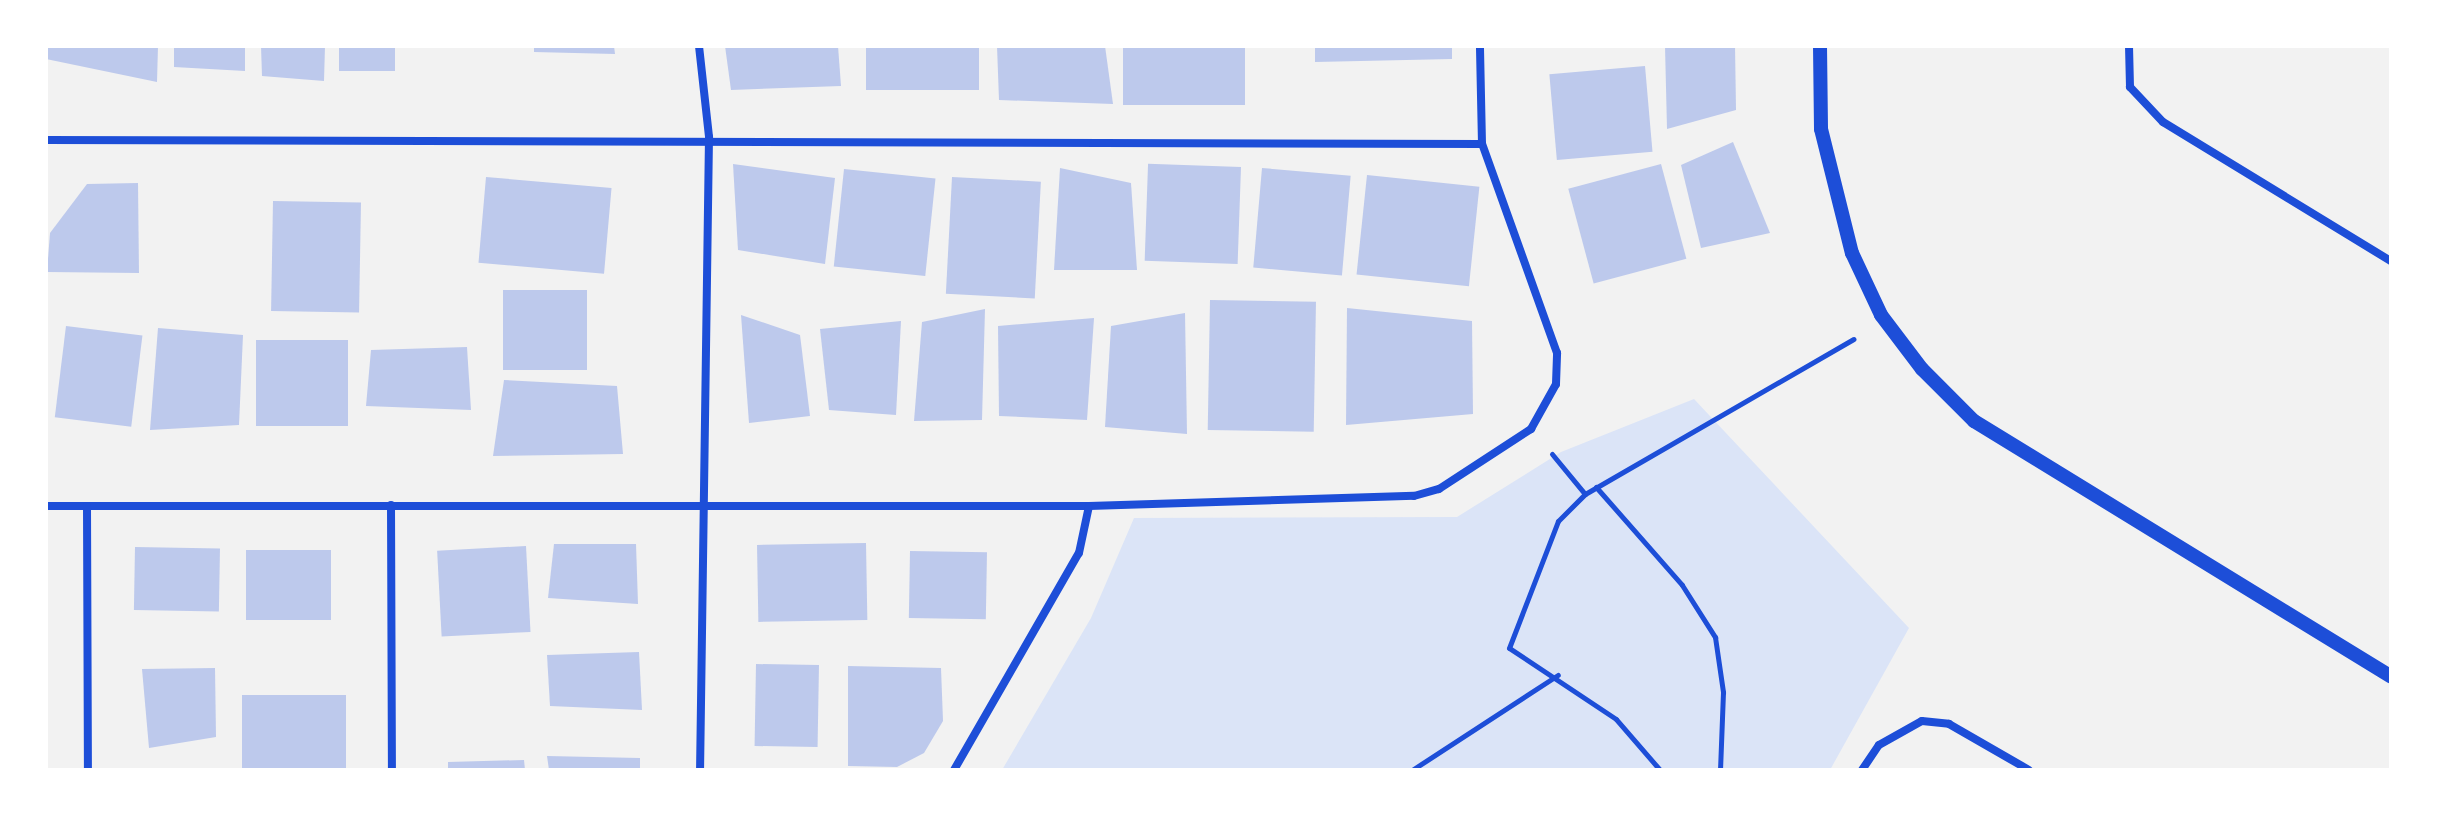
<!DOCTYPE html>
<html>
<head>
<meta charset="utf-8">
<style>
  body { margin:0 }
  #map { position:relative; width:2437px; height:816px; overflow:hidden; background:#f2f2f2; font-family:"Fira Sans",sans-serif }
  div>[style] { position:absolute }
  .green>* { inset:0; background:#dbe4f7 }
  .building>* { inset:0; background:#bdc9ec; transform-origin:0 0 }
  .path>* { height:5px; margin:-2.5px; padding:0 2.5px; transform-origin:2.5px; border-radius:2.5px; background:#1d4ed8 }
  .minor>* { height:8px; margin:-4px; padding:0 4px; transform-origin:4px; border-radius:4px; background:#1d4ed8 }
  .tertiary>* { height:14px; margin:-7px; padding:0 7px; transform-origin:7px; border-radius:7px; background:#1d4ed8 }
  span { translate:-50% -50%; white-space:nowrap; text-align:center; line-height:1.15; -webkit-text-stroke:6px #fff; paint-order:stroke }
  .frame { position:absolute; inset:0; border:48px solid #fff; pointer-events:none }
</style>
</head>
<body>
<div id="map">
  <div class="green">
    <i style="clip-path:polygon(1694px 399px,1909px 628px,1830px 770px,1002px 770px,1091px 618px,1134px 518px,1457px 517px,1561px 452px)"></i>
  </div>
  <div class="building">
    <i style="clip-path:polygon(46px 46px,158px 46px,157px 82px,46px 59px)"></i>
    <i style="clip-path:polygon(174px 46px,245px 46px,245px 71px,174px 67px)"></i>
    <i style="clip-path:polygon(261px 46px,325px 46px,324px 81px,262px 76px)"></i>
    <i style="left:339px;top:46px;width:56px;height:25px"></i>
    <i style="clip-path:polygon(534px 46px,614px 46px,615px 54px,534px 52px)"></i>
    <i style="clip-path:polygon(725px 46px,838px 46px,841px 86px,731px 90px)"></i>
    <i style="left:866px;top:46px;width:113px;height:44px"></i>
    <i style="clip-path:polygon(997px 46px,1105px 46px,1113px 104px,999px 100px)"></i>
    <i style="left:1123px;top:46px;width:122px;height:59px"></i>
    <i style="clip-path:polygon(1315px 46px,1452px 46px,1452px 59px,1315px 62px)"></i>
    <i style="clip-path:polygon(1665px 46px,1735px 46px,1736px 110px,1667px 129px)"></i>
    <i style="left:1645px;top:66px;width:86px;height:96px;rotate:85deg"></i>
    <i style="clip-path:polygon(1733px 142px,1770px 233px,1701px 248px,1681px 165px)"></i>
    <i style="clip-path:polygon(733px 164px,835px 178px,825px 264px,738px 250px)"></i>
    <i style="left:1661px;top:164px;width:98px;height:96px;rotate:75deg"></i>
    <i style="left:1241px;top:167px;width:97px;height:93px;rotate:92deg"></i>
    <i style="clip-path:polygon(1060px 168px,1131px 183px,1137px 270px,1054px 270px)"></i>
    <i style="left:1262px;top:168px;width:89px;height:100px;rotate:5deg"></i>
    <i style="left:844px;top:169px;width:92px;height:98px;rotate:6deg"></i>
    <i style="left:1367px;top:175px;width:113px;height:100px;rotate:6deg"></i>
    <i style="left:486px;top:177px;width:126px;height:86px;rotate:5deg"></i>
    <i style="left:952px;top:177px;width:89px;height:117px;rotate:3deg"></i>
    <i style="clip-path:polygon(138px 183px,139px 273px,47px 272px,50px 233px,87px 184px)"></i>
    <i style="left:273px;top:201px;width:88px;height:110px;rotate:1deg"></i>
    <i style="left:503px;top:290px;width:84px;height:80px"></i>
    <i style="left:1210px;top:300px;width:106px;height:130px;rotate:1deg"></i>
    <i style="clip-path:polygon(1347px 308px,1472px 321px,1473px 414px,1346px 425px)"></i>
    <i style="clip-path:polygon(985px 309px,982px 420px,914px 421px,922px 322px)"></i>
    <i style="clip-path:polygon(1185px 313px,1187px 434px,1105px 427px,1111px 326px)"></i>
    <i style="clip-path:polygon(741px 315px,800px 335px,810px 416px,749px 423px)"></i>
    <i style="clip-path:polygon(1094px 318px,1087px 420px,999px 416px,998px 326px)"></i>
    <i style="clip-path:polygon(901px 321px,896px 415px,829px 410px,820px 329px)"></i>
    <i style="left:66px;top:326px;width:77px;height:92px;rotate:7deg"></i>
    <i style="clip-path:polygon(158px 328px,243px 335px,239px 425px,150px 430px)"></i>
    <i style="left:256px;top:340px;width:92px;height:86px"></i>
    <i style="clip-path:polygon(467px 347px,471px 410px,366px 406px,371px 350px)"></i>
    <i style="clip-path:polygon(504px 380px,617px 386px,623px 454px,493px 456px)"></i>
    <i style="left:866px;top:543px;width:77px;height:109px;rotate:89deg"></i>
    <i style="clip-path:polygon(554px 544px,636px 544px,638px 604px,548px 598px)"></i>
    <i style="left:526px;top:546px;width:86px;height:89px;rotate:87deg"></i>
    <i style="left:135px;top:547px;width:85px;height:63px;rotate:1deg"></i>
    <i style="left:246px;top:550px;width:85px;height:70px"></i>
    <i style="left:910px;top:551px;width:77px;height:67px;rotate:1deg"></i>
    <i style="clip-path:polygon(639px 652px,642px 710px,550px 706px,547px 655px)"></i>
    <i style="left:756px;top:664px;width:63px;height:82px;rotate:1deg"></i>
    <i style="clip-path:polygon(848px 666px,941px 668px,943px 721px,924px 753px,897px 767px,848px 766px)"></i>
    <i style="clip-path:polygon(215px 668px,216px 737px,149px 748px,142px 669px)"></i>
    <i style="left:242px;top:695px;width:104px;height:75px"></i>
    <i style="clip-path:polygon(547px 756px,640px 758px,640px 770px,549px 770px)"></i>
    <i style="clip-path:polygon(524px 760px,525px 770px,448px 770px,448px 762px)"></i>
  </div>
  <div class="path">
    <i style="left:1552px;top:454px;width:52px;rotate:50.5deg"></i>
    <i style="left:1596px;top:487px;width:130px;rotate:48.7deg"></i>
    <i style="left:1682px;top:585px;width:62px;rotate:57.6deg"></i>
    <i style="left:1715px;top:637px;width:56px;rotate:81.7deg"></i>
    <i style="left:1723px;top:692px;width:78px;rotate:92.2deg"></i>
    <i style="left:1412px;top:770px;width:174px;rotate:-33.1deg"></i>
    <i style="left:1660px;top:770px;width:67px;rotate:-130.8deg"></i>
    <i style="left:1616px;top:719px;width:128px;rotate:-146.4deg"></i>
    <i style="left:1509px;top:648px;width:136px;rotate:-68.9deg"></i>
    <i style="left:1558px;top:521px;width:38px;rotate:-45deg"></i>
    <i style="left:1585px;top:494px;width:310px;rotate:-30deg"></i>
  </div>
  <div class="minor">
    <i style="left:699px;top:46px;width:92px;rotate:83.7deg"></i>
    <i style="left:709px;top:137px;width:633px;rotate:90.81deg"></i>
    <i style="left:2129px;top:46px;width:41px;rotate:88.6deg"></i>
    <i style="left:2130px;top:87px;width:48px;rotate:46.7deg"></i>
    <i style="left:2163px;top:122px;width:267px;rotate:31.4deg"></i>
    <i style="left:46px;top:140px;width:1436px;rotate:0.16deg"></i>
    <i style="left:391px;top:505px;width:265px;rotate:89.8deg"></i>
    <i style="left:46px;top:506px;width:1043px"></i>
    <i style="left:1089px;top:506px;width:325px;rotate:-1.8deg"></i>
    <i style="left:1414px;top:496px;width:26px;rotate:-16deg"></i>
    <i style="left:1439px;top:489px;width:110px;rotate:-33.1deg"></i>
    <i style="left:1531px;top:429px;width:51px;rotate:-60.9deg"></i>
    <i style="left:1556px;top:384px;width:31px;rotate:-88deg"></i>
    <i style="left:1557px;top:353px;width:222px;rotate:-109.7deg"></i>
    <i style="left:1482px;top:144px;width:98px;rotate:-91.2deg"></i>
    <i style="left:87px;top:506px;width:264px;rotate:89.8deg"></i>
    <i style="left:954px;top:770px;width:250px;rotate:-60.1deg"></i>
    <i style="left:1079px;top:553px;width:48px;rotate:-78deg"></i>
    <i style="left:1862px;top:770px;width:30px;rotate:-56deg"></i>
    <i style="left:1879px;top:745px;width:49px;rotate:-29.2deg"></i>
    <i style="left:1922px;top:721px;width:27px;rotate:6deg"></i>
    <i style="left:1949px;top:724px;width:92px;rotate:29.9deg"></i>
  </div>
  <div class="tertiary">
    <i style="left:1820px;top:46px;width:83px;rotate:89.3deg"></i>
    <i style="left:1821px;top:129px;width:128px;rotate:76deg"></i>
    <i style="left:1852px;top:253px;width:68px;rotate:64.9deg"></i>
    <i style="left:1881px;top:315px;width:68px;rotate:52.8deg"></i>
    <i style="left:1922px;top:369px;width:74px;rotate:45deg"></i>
    <i style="left:1974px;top:421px;width:489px;rotate:31.5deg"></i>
  </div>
  <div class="frame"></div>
</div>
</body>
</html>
